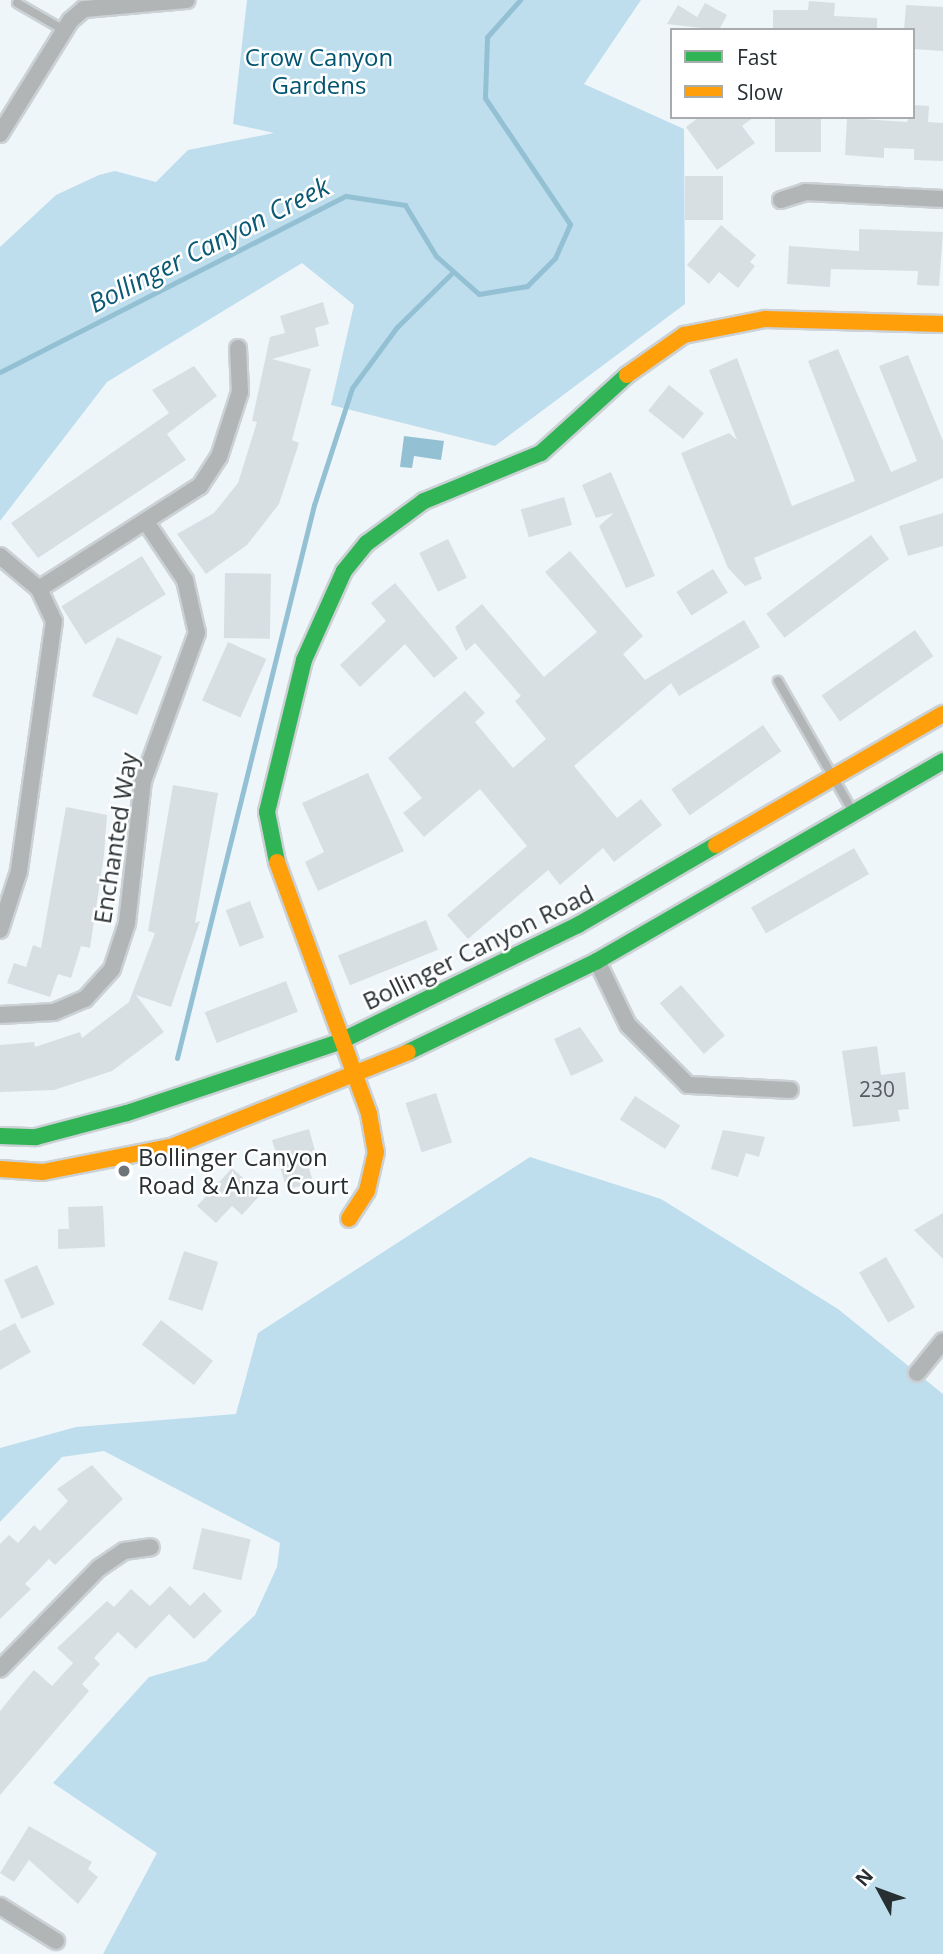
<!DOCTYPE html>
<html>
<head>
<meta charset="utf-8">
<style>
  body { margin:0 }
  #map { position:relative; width:943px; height:1954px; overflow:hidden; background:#eef6fa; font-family:"Open Sans",sans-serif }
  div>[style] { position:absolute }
  .green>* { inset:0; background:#bedeee }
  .water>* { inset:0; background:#94c0d4 }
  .stream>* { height:5px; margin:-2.5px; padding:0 2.5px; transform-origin:2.5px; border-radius:2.5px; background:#94c0d4 }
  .building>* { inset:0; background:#d8dfe3; transform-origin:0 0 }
  .roads { filter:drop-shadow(2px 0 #cbd1d5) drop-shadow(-2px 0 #cbd1d5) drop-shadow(0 2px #cbd1d5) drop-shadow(0 -2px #cbd1d5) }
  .lane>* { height:8px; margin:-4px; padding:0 4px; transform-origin:4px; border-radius:4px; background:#b2b5b6 }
  .street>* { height:16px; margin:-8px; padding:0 8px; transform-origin:8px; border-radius:8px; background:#b2b5b6 }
  .fast>* { height:16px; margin:-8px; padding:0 8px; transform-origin:8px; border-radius:8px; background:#30b455 }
  .slow>* { height:16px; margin:-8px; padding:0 8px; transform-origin:8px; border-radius:8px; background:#ff9f0a }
  .dots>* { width:19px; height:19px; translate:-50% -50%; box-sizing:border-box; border:4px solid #fff; border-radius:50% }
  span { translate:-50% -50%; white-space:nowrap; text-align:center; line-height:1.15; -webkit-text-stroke:5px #fff; paint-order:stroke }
  .number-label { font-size:21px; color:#565d61 }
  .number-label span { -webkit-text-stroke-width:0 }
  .park-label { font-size:24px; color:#005470 }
  .street-label { font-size:24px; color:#282f33 }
  .poi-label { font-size:24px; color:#282f33 }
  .left { translate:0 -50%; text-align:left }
  .water-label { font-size:26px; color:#0a5975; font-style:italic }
  .legend { position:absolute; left:670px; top:28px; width:245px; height:91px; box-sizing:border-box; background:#fff; border:2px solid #a9acad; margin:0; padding:9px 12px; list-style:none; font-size:21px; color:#282f33 }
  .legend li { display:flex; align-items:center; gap:14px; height:35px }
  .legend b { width:35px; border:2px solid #a9acad }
  .north { position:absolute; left:845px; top:1856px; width:70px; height:70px; -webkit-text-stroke:5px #fff; paint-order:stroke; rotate:311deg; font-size:19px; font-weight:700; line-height:28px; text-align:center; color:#282f33 }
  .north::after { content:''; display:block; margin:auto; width:24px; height:32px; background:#282f33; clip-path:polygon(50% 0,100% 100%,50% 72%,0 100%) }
</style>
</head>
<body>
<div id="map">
  <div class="green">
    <i style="clip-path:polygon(247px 0,641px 0,584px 84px,684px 129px,685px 304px,495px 446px,331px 405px,354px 305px,302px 263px,107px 382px,0 521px,0 247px,56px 195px,99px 175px,115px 171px,156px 182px,188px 150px,274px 133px,233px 124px)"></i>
    <i style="clip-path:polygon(530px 1157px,661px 1199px,838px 1309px,943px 1394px,943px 1954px,103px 1954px,157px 1853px,53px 1783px,149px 1677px,206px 1661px,255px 1615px,277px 1567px,280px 1543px,104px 1451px,62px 1457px,0 1522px,0 1448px,76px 1427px,236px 1414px,258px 1333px)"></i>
  </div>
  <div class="water">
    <i style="clip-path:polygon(404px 436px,444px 441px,441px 460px,414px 456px,412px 468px,400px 467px)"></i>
  </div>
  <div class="stream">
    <i style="left:0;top:372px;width:388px;rotate:-27deg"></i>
    <i style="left:346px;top:196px;width:60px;rotate:8.7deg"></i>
    <i style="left:405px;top:205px;width:60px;rotate:58.7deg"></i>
    <i style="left:436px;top:256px;width:57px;rotate:41.5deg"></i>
    <i style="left:479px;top:294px;width:49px;rotate:-9.5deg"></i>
    <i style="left:527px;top:286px;width:40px;rotate:-45deg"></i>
    <i style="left:555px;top:258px;width:37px;rotate:-66deg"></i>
    <i style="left:570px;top:224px;width:152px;rotate:-124deg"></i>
    <i style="left:485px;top:98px;width:61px;rotate:-88.1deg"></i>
    <i style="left:487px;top:37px;width:50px;rotate:-48.3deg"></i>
    <i style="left:177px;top:1058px;width:570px;rotate:-76.09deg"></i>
    <i style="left:314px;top:505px;width:123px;rotate:-72deg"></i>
    <i style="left:352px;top:388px;width:76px;rotate:-53.6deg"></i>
    <i style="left:397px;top:327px;width:77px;rotate:-44.5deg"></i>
  </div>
  <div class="building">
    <i style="clip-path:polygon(809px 1px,835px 3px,834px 16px,877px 18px,877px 30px,773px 30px,773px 10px,808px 10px)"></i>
    <i style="clip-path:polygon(705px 3px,727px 15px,719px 30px,667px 24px,678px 5px,697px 17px)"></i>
    <i style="clip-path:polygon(906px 5px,943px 7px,943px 51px,913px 49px,913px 30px,904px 30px)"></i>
    <i style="clip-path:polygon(913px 105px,929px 106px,928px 122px,943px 123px,943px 161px,914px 160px,914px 149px,884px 148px,884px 158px,845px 155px,847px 118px,907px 122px)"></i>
    <i style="clip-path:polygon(699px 117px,754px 117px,742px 126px,755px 143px,717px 170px,686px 127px)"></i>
    <i style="left:775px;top:117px;width:46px;height:35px"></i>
    <i style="left:685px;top:176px;width:38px;height:44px"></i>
    <i style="clip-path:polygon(721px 225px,756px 255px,750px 262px,755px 266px,738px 288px,719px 272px,709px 284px,687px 265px)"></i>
    <i style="clip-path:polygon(859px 229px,943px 232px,939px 286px,917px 285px,918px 271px,831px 269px,830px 287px,787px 284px,789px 246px,859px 251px)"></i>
    <i style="clip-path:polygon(323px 302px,329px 324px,315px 328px,319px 346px,272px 359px,311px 369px,292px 440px,299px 443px,279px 504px,247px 545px,206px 574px,177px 534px,214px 513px,238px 483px,257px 422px,252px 421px,270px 337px,285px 333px,280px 316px)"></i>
    <i style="clip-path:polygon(838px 349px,891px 472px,917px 461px,879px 366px,908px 355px,943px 441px,943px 478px,754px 558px,762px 579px,745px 586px,728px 568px,681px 453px,729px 433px,737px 440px,709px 370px,737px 358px,792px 506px,855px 481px,808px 361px)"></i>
    <i style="clip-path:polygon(194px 366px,217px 396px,167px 434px,186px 460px,38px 558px,11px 523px,169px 413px,152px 390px)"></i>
    <i style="left:669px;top:385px;width:45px;height:33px;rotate:39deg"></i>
    <i style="clip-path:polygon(611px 472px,655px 576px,626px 588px,599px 526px,614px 513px,596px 518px,582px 485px)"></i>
    <i style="left:564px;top:497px;width:29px;height:45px;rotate:74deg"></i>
    <i style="clip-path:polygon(943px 513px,943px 546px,908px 556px,899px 526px)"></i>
    <i style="left:871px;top:535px;width:30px;height:131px;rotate:53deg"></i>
    <i style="left:448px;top:539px;width:43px;height:32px;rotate:64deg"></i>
    <i style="clip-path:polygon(570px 551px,643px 636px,623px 654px,645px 680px,744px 620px,760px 647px,679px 696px,671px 683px,574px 766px,617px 818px,641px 799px,662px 825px,614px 862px,603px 848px,560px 885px,548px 870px,468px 939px,447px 915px,527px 846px,480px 789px,424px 837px,403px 813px,422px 798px,388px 758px,465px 691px,485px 713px,475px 722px,513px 768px,546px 739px,515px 701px,521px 696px,475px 643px,466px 651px,455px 627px,482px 604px,544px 677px,597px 632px,545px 572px)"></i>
    <i style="left:142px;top:556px;width:45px;height:95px;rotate:58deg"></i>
    <i style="left:713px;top:569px;width:28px;height:43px;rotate:58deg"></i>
    <i style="left:225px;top:573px;width:46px;height:65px;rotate:1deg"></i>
    <i style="clip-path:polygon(395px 583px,458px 658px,434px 678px,405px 644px,360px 687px,340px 665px,386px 621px,371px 603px)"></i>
    <i style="left:915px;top:630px;width:32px;height:114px;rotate:55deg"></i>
    <i style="left:117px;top:637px;width:49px;height:64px;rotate:23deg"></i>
    <i style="left:228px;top:642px;width:42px;height:64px;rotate:24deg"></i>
    <i style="left:763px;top:725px;width:32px;height:112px;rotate:55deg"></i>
    <i style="clip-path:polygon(368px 773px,404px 851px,318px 891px,305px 862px,324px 852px,302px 803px)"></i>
    <i style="clip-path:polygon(173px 785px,218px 793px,195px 923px,200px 921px,171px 1007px,136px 995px,164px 1032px,112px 1071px,54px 1090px,0 1092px,0 1045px,34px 1042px,35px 1047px,80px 1032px,82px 1038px,129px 1002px,155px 933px,148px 931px)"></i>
    <i style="clip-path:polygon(66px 807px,107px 815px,104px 855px,90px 948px,81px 946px,71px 978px,58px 974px,50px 997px,7px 983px,14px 963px,26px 967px,33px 945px,41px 948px)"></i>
    <i style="left:854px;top:848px;width:30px;height:119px;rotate:60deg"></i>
    <i style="left:250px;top:901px;width:39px;height:26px;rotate:69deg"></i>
    <i style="left:426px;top:920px;width:32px;height:95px;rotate:68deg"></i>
    <i style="left:286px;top:981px;width:33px;height:87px;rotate:69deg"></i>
    <i style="left:681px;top:985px;width:67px;height:28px;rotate:49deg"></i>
    <i style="clip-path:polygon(580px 1027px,604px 1061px,571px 1076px,554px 1039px)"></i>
    <i style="clip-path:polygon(877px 1046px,881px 1075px,905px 1072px,909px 1109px,898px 1110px,900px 1121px,853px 1127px,842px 1051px)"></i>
    <i style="left:436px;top:1093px;width:52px;height:32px;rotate:72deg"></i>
    <i style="left:635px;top:1096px;width:54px;height:28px;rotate:33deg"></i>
    <i style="clip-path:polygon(309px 1129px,317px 1158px,307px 1161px,313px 1182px,287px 1190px,272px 1140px)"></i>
    <i style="clip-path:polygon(723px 1130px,765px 1137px,759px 1157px,746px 1153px,738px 1177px,711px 1169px)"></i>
    <i style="clip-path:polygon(232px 1168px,261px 1194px,242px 1215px,232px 1206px,216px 1223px,197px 1206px)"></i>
    <i style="clip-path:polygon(103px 1206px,105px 1247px,58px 1249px,58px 1229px,69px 1229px,68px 1207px)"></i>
    <i style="clip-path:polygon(943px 1213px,943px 1259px,914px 1230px)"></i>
    <i style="left:184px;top:1251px;width:36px;height:51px;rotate:18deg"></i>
    <i style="left:886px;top:1257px;width:58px;height:31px;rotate:60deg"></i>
    <i style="left:37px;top:1265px;width:43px;height:36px;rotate:66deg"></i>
    <i style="left:161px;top:1320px;width:66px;height:31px;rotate:38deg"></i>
    <i style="clip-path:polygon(15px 1323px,31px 1352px,0 1370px,0 1331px)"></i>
    <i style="clip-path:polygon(92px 1465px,123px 1499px,55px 1565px,49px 1559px,25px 1584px,31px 1589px,0 1619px,0 1544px,9px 1535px,18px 1543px,34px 1525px,40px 1531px,68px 1501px,57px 1489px)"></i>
    <i style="left:202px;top:1528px;width:50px;height:42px;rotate:13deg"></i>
    <i style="clip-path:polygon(170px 1586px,190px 1606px,204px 1592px,222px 1611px,194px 1639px,169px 1614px,136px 1649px,118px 1632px,94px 1658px,100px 1664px,82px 1684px,89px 1691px,0 1795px,0 1711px,21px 1685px,34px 1670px,52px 1686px,73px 1663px,57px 1648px,107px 1601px,114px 1607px,131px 1589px,150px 1606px)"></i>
    <i style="clip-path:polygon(29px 1826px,92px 1862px,88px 1869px,98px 1877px,78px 1904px,29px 1860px,14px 1882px,0 1873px)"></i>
  </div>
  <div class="roads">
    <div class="lane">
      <i style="left:17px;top:3px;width:54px;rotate:29.9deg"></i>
      <i style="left:778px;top:681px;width:151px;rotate:60.2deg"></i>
    </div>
    <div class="street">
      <i style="left:0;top:134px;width:133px;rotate:-58.2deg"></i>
      <i style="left:70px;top:21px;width:18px;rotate:-41deg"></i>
      <i style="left:84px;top:9px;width:103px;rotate:-5deg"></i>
      <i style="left:781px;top:200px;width:25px;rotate:-18deg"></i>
      <i style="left:805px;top:192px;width:138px;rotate:2.9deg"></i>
      <i style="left:0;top:556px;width:51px;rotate:40.2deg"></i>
      <i style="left:39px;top:589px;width:35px;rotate:65deg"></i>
      <i style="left:54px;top:621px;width:252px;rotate:98deg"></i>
      <i style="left:19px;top:871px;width:62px;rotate:107.9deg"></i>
      <i style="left:39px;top:589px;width:191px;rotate:-32.6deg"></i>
      <i style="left:200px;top:486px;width:35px;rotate:-57deg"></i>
      <i style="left:219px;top:457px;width:68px;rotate:-72.1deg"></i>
      <i style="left:240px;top:392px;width:44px;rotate:-92.6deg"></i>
      <i style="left:597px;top:961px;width:71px;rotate:64.2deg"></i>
      <i style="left:628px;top:1025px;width:85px;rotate:45deg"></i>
      <i style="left:688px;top:1085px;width:102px;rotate:2.8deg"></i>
      <i style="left:0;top:1015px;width:54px;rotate:-3.2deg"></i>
      <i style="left:54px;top:1012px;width:34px;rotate:-23deg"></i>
      <i style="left:85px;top:999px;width:40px;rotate:-48deg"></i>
      <i style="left:112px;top:969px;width:48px;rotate:-71.9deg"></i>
      <i style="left:127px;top:923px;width:143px;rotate:-83.6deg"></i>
      <i style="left:143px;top:781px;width:158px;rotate:-70deg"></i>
      <i style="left:197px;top:633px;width:54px;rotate:-102.8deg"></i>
      <i style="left:185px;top:580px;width:70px;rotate:-123.9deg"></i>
      <i style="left:917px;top:1373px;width:41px;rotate:-50.9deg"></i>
      <i style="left:0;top:1669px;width:141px;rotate:-45.6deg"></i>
      <i style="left:99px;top:1568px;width:30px;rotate:-34deg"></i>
      <i style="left:124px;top:1551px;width:27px;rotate:-8deg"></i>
      <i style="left:0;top:1906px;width:66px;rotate:32deg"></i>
    </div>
    <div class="fast">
      <i style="left:277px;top:862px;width:51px;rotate:-101.3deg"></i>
      <i style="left:267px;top:812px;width:156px;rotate:-76.3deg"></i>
      <i style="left:304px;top:660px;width:98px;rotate:-65.8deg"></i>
      <i style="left:344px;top:571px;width:36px;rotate:-51deg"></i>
      <i style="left:367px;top:543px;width:71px;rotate:-36.4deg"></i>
      <i style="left:424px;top:501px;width:126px;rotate:-22.3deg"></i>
      <i style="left:541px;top:453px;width:116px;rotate:-42.2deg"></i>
      <i style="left:408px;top:1052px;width:210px;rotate:-25.7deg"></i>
      <i style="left:597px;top:961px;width:400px;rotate:-30deg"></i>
      <i style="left:0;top:1136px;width:36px;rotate:2deg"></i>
      <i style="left:36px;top:1137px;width:94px;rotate:-14.8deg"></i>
      <i style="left:127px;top:1113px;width:224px;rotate:-18.5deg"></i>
      <i style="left:339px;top:1042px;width:266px;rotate:-26.1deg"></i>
      <i style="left:578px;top:925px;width:160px;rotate:-30.1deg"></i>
    </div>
    <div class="slow">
      <i style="left:627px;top:375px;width:70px;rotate:-35.1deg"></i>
      <i style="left:684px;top:335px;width:83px;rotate:-11.2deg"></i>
      <i style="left:765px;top:319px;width:178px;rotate:1.6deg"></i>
      <i style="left:716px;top:845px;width:262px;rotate:-30deg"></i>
      <i style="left:277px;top:862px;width:268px;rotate:69.9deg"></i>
      <i style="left:369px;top:1114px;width:39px;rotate:80deg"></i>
      <i style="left:376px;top:1152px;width:40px;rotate:103deg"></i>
      <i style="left:367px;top:1191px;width:33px;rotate:123deg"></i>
      <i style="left:0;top:1169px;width:43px;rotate:4deg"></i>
      <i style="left:43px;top:1172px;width:130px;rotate:-11.1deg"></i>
      <i style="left:171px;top:1147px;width:255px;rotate:-21.8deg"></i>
    </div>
  </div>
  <div class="dots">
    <i style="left:124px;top:1171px;background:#6d7579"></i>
  </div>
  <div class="number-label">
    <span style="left:877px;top:1089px">230</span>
  </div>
  <div class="park-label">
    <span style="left:319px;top:71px">Crow Canyon<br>Gardens</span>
  </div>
  <div class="street-label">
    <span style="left:115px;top:838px;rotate:-81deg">Enchanted Way</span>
    <span style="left:478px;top:947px;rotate:-26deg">Bollinger Canyon Road</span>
  </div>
  <div class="poi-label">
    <span class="left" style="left:138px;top:1171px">Bollinger Canyon<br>Road &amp; Anza Court</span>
  </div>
  <div class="water-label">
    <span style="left:209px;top:245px;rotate:-27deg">Bollinger Canyon Creek</span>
  </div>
  <ul class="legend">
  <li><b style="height:9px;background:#30b455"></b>Fast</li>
  <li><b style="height:9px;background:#ff9f0a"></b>Slow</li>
  </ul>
  <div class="north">N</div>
</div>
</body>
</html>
